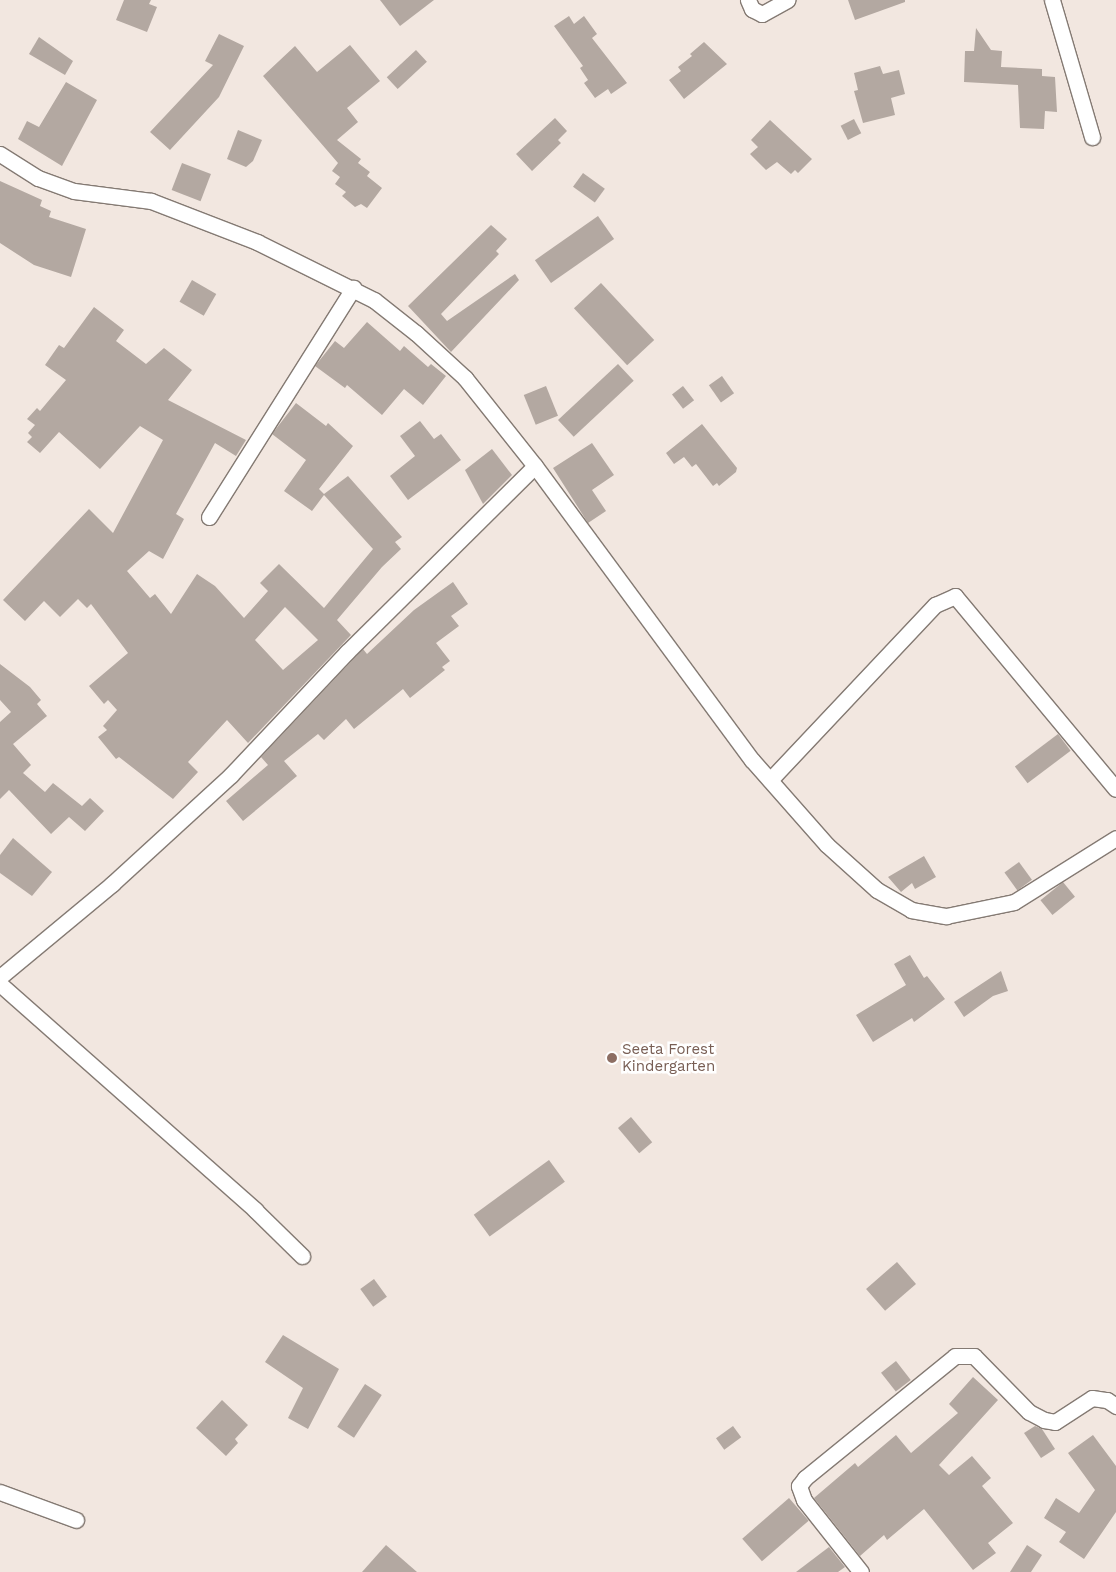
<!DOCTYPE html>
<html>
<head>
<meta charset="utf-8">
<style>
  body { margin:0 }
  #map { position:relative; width:1116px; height:1572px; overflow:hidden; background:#f2e7e0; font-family:"Work Sans",sans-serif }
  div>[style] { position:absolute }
  .building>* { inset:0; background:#b3a8a1; transform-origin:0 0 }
  .roads { filter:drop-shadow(1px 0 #847a73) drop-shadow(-1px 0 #847a73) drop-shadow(0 1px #847a73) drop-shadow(0 -1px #847a73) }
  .minor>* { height:15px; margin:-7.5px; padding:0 7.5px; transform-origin:7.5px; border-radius:7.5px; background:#fff }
  .dots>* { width:14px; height:14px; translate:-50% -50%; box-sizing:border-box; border:2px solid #fff; border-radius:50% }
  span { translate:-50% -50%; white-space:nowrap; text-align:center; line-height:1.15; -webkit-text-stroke:5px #fff; paint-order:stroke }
  .education-label { font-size:15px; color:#785e54 }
  .left { translate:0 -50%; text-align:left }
</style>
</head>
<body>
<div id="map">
  <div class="building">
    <i style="clip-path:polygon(124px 0,151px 0,149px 4px,157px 7px,147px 32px,116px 20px)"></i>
    <i style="clip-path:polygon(380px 0,434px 0,400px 26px)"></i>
    <i style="clip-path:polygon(848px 0,905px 0,905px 2px,855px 20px)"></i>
    <i style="clip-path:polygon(569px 16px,574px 24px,584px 16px,597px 34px,592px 38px,627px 83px,611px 94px,608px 89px,595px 98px,584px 83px,588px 80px,580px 68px,583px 66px,554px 26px)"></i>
    <i style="clip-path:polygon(976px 28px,991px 50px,1002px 51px,1001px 67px,1042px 69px,1042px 76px,1055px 77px,1057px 112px,1045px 111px,1044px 129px,1020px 128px,1018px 85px,964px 82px,965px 51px,974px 51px)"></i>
    <i style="clip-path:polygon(219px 34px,244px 46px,219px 97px,170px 150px,150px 132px,213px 65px,205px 61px)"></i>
    <i style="clip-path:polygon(39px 37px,73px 61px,65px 75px,29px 54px)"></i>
    <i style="clip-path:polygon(704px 42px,727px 64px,684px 99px,669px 80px,681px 71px,678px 67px,692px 56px,690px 54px)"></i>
    <i style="clip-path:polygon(350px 45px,380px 81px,347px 108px,358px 122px,337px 140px,361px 159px,358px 163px,370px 172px,367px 176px,382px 188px,367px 208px,361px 204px,355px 207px,342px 196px,346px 192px,335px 184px,340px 177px,332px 171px,338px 163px,263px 76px,295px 46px,317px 72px)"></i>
    <i style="left:416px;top:50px;width:16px;height:40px;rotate:47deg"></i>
    <i style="clip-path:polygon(880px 66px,883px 74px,899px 70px,905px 94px,891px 98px,895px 115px,863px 123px,854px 91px,858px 90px,854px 73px)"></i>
    <i style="clip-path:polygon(66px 82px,97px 100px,62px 166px,18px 139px,27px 121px,39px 127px)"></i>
    <i style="clip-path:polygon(555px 118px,567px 131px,558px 140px,561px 143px,532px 171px,516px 154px)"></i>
    <i style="left:854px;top:119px;width:16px;height:15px;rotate:63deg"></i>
    <i style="clip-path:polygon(770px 120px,812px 159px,798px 173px,795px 170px,791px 174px,777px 162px,766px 170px,750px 154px,758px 147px,751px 140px)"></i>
    <i style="clip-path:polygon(238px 130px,262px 140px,253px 161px,246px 167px,227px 159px)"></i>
    <i style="left:182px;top:163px;width:31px;height:29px;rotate:21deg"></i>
    <i style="left:583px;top:173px;width:27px;height:17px;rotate:36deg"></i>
    <i style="clip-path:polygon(0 181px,42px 200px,40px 206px,51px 211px,49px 217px,86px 229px,71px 277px,34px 265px,0 243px)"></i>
    <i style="left:598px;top:216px;width:28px;height:77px;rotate:55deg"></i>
    <i style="clip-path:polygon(491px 225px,507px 239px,496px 251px,499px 254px,441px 314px,447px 321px,515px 274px,519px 280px,451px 352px,408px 306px)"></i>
    <i style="left:192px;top:280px;width:28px;height:25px;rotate:30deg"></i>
    <i style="left:601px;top:283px;width:78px;height:37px;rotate:47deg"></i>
    <i style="clip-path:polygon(evenodd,94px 307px,124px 330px,116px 341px,146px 364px,164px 348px,192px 370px,168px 400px,246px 440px,236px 456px,215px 443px,176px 514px,184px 519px,163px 559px,149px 551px,127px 571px,150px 598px,155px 594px,171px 614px,197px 574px,215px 586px,244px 618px,268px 591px,260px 583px,279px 564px,324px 608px,373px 549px,324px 495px,312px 511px,284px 491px,306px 460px,272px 434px,296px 403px,326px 426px,328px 423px,353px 446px,319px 489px,324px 494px,348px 476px,402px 537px,395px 542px,401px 549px,382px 567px,337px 620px,351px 635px,248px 743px,227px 720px,188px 762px,198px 772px,173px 799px,119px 757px,116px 759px,98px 737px,107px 730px,103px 726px,117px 710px,108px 700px,104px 704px,89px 686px,128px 653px,91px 604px,87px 608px,78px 599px,60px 617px,44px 601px,25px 621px,3px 600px,89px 509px,113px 533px,163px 440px,140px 426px,100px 469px,59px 432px,40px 453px,27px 442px,32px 437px,28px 433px,35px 425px,27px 419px,37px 408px,40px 411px,66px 380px,45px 365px,59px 345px,64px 348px,94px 307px,285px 607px,318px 640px,283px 670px,255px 640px,285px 607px)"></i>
    <i style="clip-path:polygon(367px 322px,400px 351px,404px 346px,428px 367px,431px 364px,446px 376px,423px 405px,404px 389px,382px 415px,347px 385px,345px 388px,315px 366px,335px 341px,344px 348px)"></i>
    <i style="left:618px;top:364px;width:23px;height:82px;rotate:47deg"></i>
    <i style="left:722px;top:376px;width:21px;height:16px;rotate:55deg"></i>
    <i style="left:546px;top:386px;width:32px;height:24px;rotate:68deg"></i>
    <i style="left:683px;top:386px;width:18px;height:14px;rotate:52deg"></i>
    <i style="clip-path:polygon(420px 421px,434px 439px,441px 434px,461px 460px,408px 500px,390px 476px,415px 456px,400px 436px)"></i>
    <i style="clip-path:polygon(702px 424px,737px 468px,736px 472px,719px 486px,717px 483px,713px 486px,696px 464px,692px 467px,684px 457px,674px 464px,666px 453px)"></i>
    <i style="clip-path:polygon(592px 443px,614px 475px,592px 490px,606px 511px,588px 523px,553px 468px)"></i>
    <i style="clip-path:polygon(492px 449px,512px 475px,483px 504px,465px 470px)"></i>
    <i style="clip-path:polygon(453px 582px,468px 604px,451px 616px,459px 626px,436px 643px,450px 661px,442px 667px,445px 670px,410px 698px,403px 689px,354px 729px,346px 719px,324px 740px,318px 734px,284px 761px,297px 776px,243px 821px,226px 801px,268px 765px,261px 757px,363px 649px,367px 654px,414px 610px)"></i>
    <i style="clip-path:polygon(0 664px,30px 687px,41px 700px,37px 704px,47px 716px,13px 744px,31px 765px,23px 773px,45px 792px,53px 783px,82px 806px,90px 798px,104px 811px,85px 831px,69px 817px,51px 834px,9px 790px,0 799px,0 722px,11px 712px,0 700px)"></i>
    <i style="left:1058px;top:734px;width:21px;height:54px;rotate:53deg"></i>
    <i style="clip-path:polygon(13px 838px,52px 872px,32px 896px,0 873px,0 855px)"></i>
    <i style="clip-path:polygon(924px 856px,936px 877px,915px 889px,912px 883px,901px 892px,888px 877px)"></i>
    <i style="left:1019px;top:862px;width:22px;height:18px;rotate:54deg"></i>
    <i style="left:1063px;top:882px;width:19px;height:29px;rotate:51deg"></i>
    <i style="clip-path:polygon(910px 955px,924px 978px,927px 976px,945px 999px,914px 1022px,912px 1018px,873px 1042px,856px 1015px,906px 985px,894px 964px)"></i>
    <i style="clip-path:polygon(1001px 971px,1008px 991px,993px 996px,964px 1017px,954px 1002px)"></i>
    <i style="left:631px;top:1117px;width:33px;height:17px;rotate:50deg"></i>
    <i style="left:549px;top:1160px;width:27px;height:93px;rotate:54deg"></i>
    <i style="left:897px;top:1262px;width:29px;height:41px;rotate:49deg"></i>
    <i style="left:374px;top:1279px;width:22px;height:17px;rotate:54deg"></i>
    <i style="clip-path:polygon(283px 1335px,339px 1369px,308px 1429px,288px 1418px,303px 1388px,265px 1362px)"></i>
    <i style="left:896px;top:1361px;width:24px;height:19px;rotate:52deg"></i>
    <i style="clip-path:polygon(973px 1377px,998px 1400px,939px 1465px,949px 1475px,972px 1456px,991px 1478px,982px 1486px,1013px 1523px,988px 1543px,996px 1553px,973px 1570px,924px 1509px,887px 1540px,884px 1535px,860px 1556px,814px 1498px,855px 1463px,858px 1467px,896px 1435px,911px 1453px,958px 1413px,949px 1404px)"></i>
    <i style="left:365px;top:1384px;width:20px;height:51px;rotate:33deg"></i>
    <i style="clip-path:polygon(222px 1400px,248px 1425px,235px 1439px,238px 1443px,226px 1456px,196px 1428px)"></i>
    <i style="left:733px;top:1426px;width:14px;height:21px;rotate:54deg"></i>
    <i style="clip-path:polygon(1035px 1426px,1042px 1429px,1055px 1449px,1041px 1458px,1024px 1433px)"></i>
    <i style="clip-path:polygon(1093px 1435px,1116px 1466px,1116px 1512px,1084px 1559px,1059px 1542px,1066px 1532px,1044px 1518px,1056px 1498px,1079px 1513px,1095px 1490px,1068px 1453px)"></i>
    <i style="left:789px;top:1498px;width:30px;height:62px;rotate:49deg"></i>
    <i style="clip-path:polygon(386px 1545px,417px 1572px,362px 1572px)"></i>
    <i style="clip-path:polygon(1027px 1545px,1042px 1555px,1031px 1572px,1010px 1572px)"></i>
    <i style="clip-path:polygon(829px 1547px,845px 1567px,838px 1572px,796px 1572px)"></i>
  </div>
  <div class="roads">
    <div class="minor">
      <i style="left:748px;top:0;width:10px;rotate:66deg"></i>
      <i style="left:752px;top:9px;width:11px;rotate:27deg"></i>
      <i style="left:762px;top:14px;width:29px;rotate:-29deg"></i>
      <i style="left:1052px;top:0;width:143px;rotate:73.7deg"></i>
      <i style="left:0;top:154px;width:45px;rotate:32.3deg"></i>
      <i style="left:38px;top:178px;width:38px;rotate:20deg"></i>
      <i style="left:74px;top:191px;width:78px;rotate:7.4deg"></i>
      <i style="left:151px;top:201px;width:114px;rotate:21.1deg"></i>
      <i style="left:257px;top:242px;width:131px;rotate:26.4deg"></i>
      <i style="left:374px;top:300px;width:53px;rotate:38.2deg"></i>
      <i style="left:416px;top:333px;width:67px;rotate:42.6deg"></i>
      <i style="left:465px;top:378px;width:112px;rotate:51.5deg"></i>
      <i style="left:535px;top:466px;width:365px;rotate:53.6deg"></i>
      <i style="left:752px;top:760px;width:113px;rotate:48.6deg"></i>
      <i style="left:827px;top:845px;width:67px;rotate:42deg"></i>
      <i style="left:877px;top:890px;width:39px;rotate:30deg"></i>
      <i style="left:911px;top:910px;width:36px;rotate:10deg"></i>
      <i style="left:946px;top:916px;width:69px;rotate:-11.6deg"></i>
      <i style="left:1014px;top:902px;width:120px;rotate:-32.1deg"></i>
      <i style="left:209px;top:517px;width:271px;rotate:-57.8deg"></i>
      <i style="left:770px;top:780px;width:241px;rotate:-46.7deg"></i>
      <i style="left:935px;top:605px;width:22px;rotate:-24deg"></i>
      <i style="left:955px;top:596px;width:251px;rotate:50.2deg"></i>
      <i style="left:0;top:977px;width:146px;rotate:-39.7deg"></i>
      <i style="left:112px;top:884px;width:161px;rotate:-42.5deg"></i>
      <i style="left:231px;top:775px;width:169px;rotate:-46.7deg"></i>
      <i style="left:347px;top:652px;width:264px;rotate:-44.7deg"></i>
      <i style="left:0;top:984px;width:341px;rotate:41.5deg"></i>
      <i style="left:255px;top:1210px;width:66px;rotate:44.4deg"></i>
      <i style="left:0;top:1492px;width:81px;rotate:20.2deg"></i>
      <i style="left:861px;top:1572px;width:92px;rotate:-128.4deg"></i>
      <i style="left:804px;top:1500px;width:15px;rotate:-110deg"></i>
      <i style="left:799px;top:1486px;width:10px;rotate:-53deg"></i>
      <i style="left:805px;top:1478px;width:193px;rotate:-39.1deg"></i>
      <i style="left:955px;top:1356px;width:19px"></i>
      <i style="left:974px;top:1356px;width:78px;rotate:45.5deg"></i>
      <i style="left:1029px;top:1412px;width:17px;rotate:28deg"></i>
      <i style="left:1044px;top:1420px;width:11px;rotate:10deg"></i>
      <i style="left:1055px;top:1422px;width:44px;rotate:-33deg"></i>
      <i style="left:1092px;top:1398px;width:15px;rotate:8deg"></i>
      <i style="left:1107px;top:1400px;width:11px;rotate:34deg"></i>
    </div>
  </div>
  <div class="dots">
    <i style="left:612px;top:1058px;background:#8d6e63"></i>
  </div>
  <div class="education-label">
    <span class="left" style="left:622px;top:1058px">Seeta Forest<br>Kindergarten</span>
  </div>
</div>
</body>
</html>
